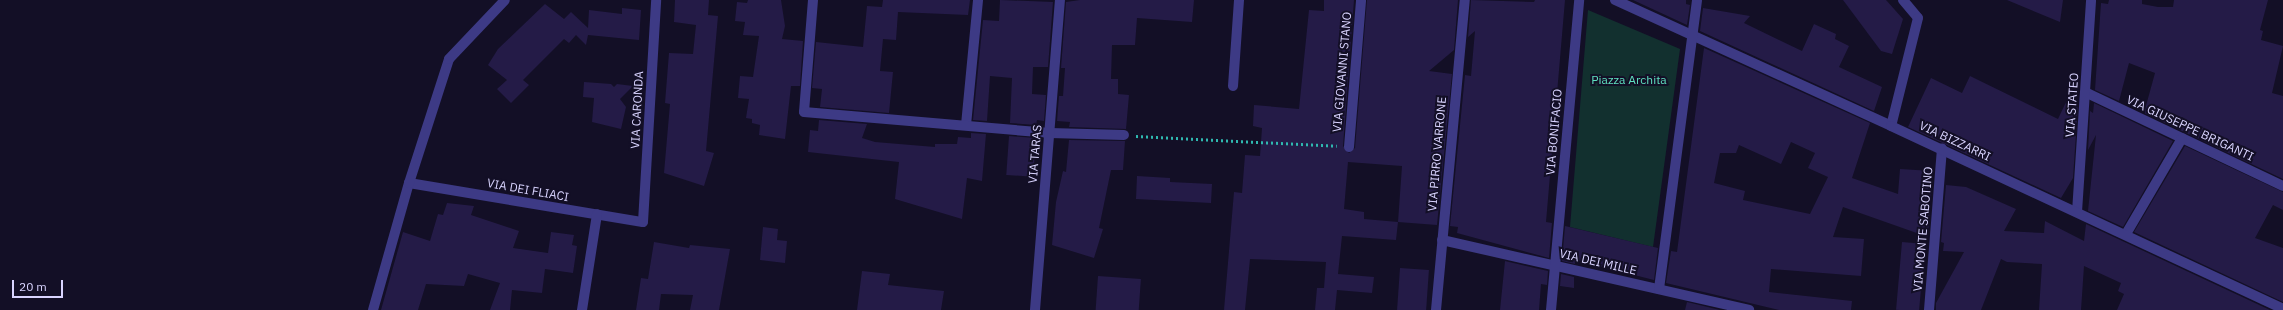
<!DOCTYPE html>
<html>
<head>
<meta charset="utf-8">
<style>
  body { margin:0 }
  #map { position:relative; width:2283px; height:310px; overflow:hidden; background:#130f26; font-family:"IBM Plex Sans",sans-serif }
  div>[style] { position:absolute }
  .green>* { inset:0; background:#12302f }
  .building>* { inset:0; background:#241b47; transform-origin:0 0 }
  .path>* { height:2.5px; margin-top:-1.25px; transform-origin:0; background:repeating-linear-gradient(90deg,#2fb8b0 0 2px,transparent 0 5px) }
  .service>* { height:10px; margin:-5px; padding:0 5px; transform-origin:5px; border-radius:5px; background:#3d3a85 }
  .minor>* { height:10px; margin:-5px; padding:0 5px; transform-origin:5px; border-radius:5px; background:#3d3a85 }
  .tertiary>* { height:10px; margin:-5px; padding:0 5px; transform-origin:5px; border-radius:5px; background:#3d3a85 }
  span { translate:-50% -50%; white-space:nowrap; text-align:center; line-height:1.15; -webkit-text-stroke:4px #130f26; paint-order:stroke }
  .street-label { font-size:12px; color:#d9d4ff }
  .park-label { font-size:12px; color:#5fe0c0 }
  .scale { position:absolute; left:12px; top:280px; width:51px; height:18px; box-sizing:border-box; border:2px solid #d9d4ff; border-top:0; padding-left:5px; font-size:12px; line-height:14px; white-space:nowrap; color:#d9d4ff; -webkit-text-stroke:3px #130f26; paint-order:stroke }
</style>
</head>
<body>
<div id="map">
  <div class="green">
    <i style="clip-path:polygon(1588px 10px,1680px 49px,1653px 247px,1570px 227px)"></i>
  </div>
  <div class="building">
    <i style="clip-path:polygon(675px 0,709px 0,708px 15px,718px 16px,706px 151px,714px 153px,704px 186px,664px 173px,670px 104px,665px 103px,669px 53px,693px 54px,696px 25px,674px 22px)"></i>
    <i style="clip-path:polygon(748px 0,781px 0,785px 26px,782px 39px,803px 41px,800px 86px,791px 86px,785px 139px,759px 135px,760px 125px,752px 123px,752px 119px,746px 118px,749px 99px,738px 98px,740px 76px,753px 77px,759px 36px,743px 35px,745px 22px,735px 21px,737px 2px,747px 3px)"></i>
    <i style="clip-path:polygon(883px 0,970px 0,968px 15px,898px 12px,896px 40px,883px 39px,880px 71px,893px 72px,889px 113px,820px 107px,822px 89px,812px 88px,816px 42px,863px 47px,867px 6px,882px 7px)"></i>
    <i style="clip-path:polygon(1000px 0,1053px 2px,1048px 67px,1033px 67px,1032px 94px,1046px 95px,1044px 121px,1037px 120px,1036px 125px,1010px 123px,1012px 78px,990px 76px,987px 121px,973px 120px,983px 20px,999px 21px)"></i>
    <i style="clip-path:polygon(1080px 0,1194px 0,1192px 22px,1137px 18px,1135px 45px,1112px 45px,1111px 79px,1118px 79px,1118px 94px,1129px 95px,1126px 129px,1069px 127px,1070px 122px,1057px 121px,1059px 96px,1063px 96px,1065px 68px,1061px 68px,1066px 2px)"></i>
    <i style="clip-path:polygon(1324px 0,1354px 0,1343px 146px,1349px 153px,1355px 148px,1367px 0,1458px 0,1454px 50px,1429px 71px,1452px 74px,1437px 225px,1398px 222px,1402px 166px,1348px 162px,1344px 209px,1364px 212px,1364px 219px,1398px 222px,1396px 240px,1342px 236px,1338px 274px,1374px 277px,1372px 293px,1337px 290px,1335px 310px,1315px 310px,1317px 288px,1324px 288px,1326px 262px,1250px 259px,1245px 310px,1224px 310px,1234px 192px,1242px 193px,1245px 155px,1260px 156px,1262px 128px,1253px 126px,1254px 105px,1299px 109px,1309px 10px,1324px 11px)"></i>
    <i style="clip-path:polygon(1471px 0,1534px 2px,1535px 0,1565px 0,1546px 222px,1552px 223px,1549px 258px,1457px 233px,1458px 227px,1450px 226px,1465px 75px,1471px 76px,1475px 31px,1468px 37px)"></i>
    <i style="clip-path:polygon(1633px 0,1686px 0,1686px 4px,1690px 5px,1687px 25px)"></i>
    <i style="clip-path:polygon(1843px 0,1886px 0,1903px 19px,1892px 54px,1881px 51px)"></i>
    <i style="clip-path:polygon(2007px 0,2063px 0,2060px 22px)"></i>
    <i style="clip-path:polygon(2109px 0,2142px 0,2142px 4px,2158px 7px,2173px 7px,2174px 0,2268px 0,2260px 30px,2263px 31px,2261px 40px,2283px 46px,2272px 93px,2283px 96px,2283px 179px,2144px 113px,2155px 73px,2129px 63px,2119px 101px,2095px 90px,2101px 3px,2108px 4px)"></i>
    <i style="clip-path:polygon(545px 4px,564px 19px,571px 12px,588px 28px,589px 10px,622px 14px,622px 8px,641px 10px,639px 40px,588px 35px,586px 45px,576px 35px,569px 43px,564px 39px,523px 80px,529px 85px,511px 103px,497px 89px,507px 80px,488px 65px,498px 49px)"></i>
    <i style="clip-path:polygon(1703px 8px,1750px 16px,1744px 23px,1802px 51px,1814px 24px,1836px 34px,1835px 39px,1849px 46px,1839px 67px,1882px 87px,1874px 111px,1700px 31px)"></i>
    <i style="clip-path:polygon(evenodd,1704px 48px,1870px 123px,1852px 178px,1898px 194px,1900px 169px,1932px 171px,1928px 237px,1843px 207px,1833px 237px,1864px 239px,1861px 276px,1771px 269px,1769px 292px,1852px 301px,1851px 310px,1779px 310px,1666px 283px,1671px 251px,1677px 252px,1704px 48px,1791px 142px,1815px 153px,1808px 168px,1828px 177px,1810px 214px,1743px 200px,1745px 191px,1714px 183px,1720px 153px,1736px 153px,1739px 145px,1781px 164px,1791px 142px)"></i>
    <i style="clip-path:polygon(1970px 76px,2058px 119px,2067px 100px,2078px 105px,2073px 178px,2061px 198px,1908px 127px,1931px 78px,1962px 93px)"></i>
    <i style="clip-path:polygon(584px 82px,611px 84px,614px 87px,617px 84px,633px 86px,620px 99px,626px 107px,621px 129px,592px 122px,594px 98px,583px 97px)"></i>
    <i style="clip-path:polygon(2094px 103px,2173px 141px,2123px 227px,2088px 211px,2096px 135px,2088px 150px,2090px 111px,2093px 113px)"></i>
    <i style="clip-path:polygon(819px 120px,867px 124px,862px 138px,875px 142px,935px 147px,935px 144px,957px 144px,958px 137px,971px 138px,971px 133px,986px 134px,982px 181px,967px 178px,962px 219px,895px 199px,899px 162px,808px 152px,810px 130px,818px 131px)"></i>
    <i style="left:1009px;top:136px;width:27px;height:39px;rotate:4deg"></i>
    <i style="clip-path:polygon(1069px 140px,1125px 141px,1123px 170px,1111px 170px,1099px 228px,1103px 229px,1094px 258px,1052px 245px,1056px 202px,1063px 171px,1066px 172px)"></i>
    <i style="clip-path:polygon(2185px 146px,2283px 192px,2283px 210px,2273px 205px,2255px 238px,2283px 248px,2283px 302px,2134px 232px)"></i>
    <i style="clip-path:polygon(1137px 176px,1170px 178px,1170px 182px,1212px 184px,1211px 203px,1136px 199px)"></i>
    <i style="clip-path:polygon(1946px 185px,1966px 187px,2016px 209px,2004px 231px,2044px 233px,2045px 221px,2084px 241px,2086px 224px,2270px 310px,2117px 310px,2124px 294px,2118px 291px,2121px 283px,2084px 266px,2081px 310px,2039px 310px,2042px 264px,2007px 262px,2001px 259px,1981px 310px,1936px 310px,1936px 303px,1964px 252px,1943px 251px,1944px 243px,1941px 242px)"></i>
    <i style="clip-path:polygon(447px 203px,474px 206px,471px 215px,519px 231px,513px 248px,548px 253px,551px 232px,574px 235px,572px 245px,577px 246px,573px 273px,545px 269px,542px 293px,512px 290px,510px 310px,490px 310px,500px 283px,468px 274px,464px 286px,426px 284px,418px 310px,381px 310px,403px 232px,430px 241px,438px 214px,443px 215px)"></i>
    <i style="clip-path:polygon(1565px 226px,1658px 248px,1654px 280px,1575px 260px,1575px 264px,1562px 261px)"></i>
    <i style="clip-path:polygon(763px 227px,778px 229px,777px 240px,787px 241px,785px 263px,760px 260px)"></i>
    <i style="clip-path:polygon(654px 242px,689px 248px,690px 245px,730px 249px,719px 310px,690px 310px,693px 295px,661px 294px,659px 310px,636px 310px,641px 278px,648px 279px)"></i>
    <i style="left:1902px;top:242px;width:23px;height:68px;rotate:5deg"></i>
    <i style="clip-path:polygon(1505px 261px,1548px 271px,1547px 285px,1541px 284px,1539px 310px,1500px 310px)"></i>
    <i style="left:1400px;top:268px;width:29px;height:42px;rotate:4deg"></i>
    <i style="clip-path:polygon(862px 271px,890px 274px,888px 285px,944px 291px,941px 310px,857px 310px)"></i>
    <i style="clip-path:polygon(1561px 274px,1574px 277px,1574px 288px,1560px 286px)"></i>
    <i style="left:1098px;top:276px;width:43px;height:34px;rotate:4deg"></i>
    <i style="clip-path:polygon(1687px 302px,1720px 310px,1685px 310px)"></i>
  </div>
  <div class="path">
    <i style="left:1136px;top:136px;width:201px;rotate:2.8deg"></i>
  </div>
  <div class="service">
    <i style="left:966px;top:125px;width:126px;rotate:-84.5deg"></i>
  </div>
  <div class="minor">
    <i style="left:813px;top:0;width:112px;rotate:94.6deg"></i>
    <i style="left:804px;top:112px;width:247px;rotate:4.9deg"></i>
    <i style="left:1050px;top:133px;width:74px;rotate:1.5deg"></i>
    <i style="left:1615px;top:0;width:303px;rotate:24.5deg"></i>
    <i style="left:1233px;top:86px;width:86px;rotate:-86deg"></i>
    <i style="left:2087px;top:93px;width:217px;rotate:25.4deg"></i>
    <i style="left:1349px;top:147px;width:147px;rotate:-85.3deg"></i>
    <i style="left:409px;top:183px;width:237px;rotate:9.5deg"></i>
    <i style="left:643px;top:222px;width:222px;rotate:-86.6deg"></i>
    <i style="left:2077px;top:212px;width:212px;rotate:-86.2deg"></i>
    <i style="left:2126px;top:234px;width:111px;rotate:-59.7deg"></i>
    <i style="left:1442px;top:240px;width:315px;rotate:12.8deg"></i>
    <i style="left:1659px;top:289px;width:291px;rotate:-82.5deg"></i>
    <i style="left:373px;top:310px;width:132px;rotate:-74.2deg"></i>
    <i style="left:409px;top:183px;width:130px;rotate:-72.1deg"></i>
    <i style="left:449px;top:59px;width:81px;rotate:-46.5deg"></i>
    <i style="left:582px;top:310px;width:97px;rotate:-81.1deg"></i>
    <i style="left:1035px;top:310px;width:311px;rotate:-85.4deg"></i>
    <i style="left:1436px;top:310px;width:311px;rotate:-84.7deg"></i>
    <i style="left:1551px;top:310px;width:311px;rotate:-84.8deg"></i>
    <i style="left:1929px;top:310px;width:162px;rotate:-85.4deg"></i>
  </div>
  <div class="tertiary">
    <i style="left:1903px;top:0;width:23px;rotate:50deg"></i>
    <i style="left:1918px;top:18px;width:111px;rotate:104deg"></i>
    <i style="left:1891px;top:126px;width:433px;rotate:25deg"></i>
  </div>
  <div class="street-label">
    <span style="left:1342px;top:72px;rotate:-85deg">VIA GIOVANNI STANO</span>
    <span style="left:2072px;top:105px;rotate:-86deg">VIA STATEO</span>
    <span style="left:637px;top:110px;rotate:-87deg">VIA CARONDA</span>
    <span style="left:2190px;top:128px;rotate:25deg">VIA GIUSEPPE BRIGANTI</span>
    <span style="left:1554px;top:132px;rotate:-85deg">VIA BONIFACIO</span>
    <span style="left:1955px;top:141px;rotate:25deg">VIA BIZZARRI</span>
    <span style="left:1035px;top:154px;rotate:-85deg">VIA TARAS</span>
    <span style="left:1437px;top:154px;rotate:-85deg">VIA PIRRO VARRONE</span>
    <span style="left:528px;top:190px;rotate:10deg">VIA DEI FLIACI</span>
    <span style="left:1923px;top:229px;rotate:-85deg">VIA MONTE SABOTINO</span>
    <span style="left:1598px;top:262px;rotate:13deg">VIA DEI MILLE</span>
  </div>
  <div class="park-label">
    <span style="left:1629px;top:80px">Piazza Archita</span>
  </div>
  <div class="scale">20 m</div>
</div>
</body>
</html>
